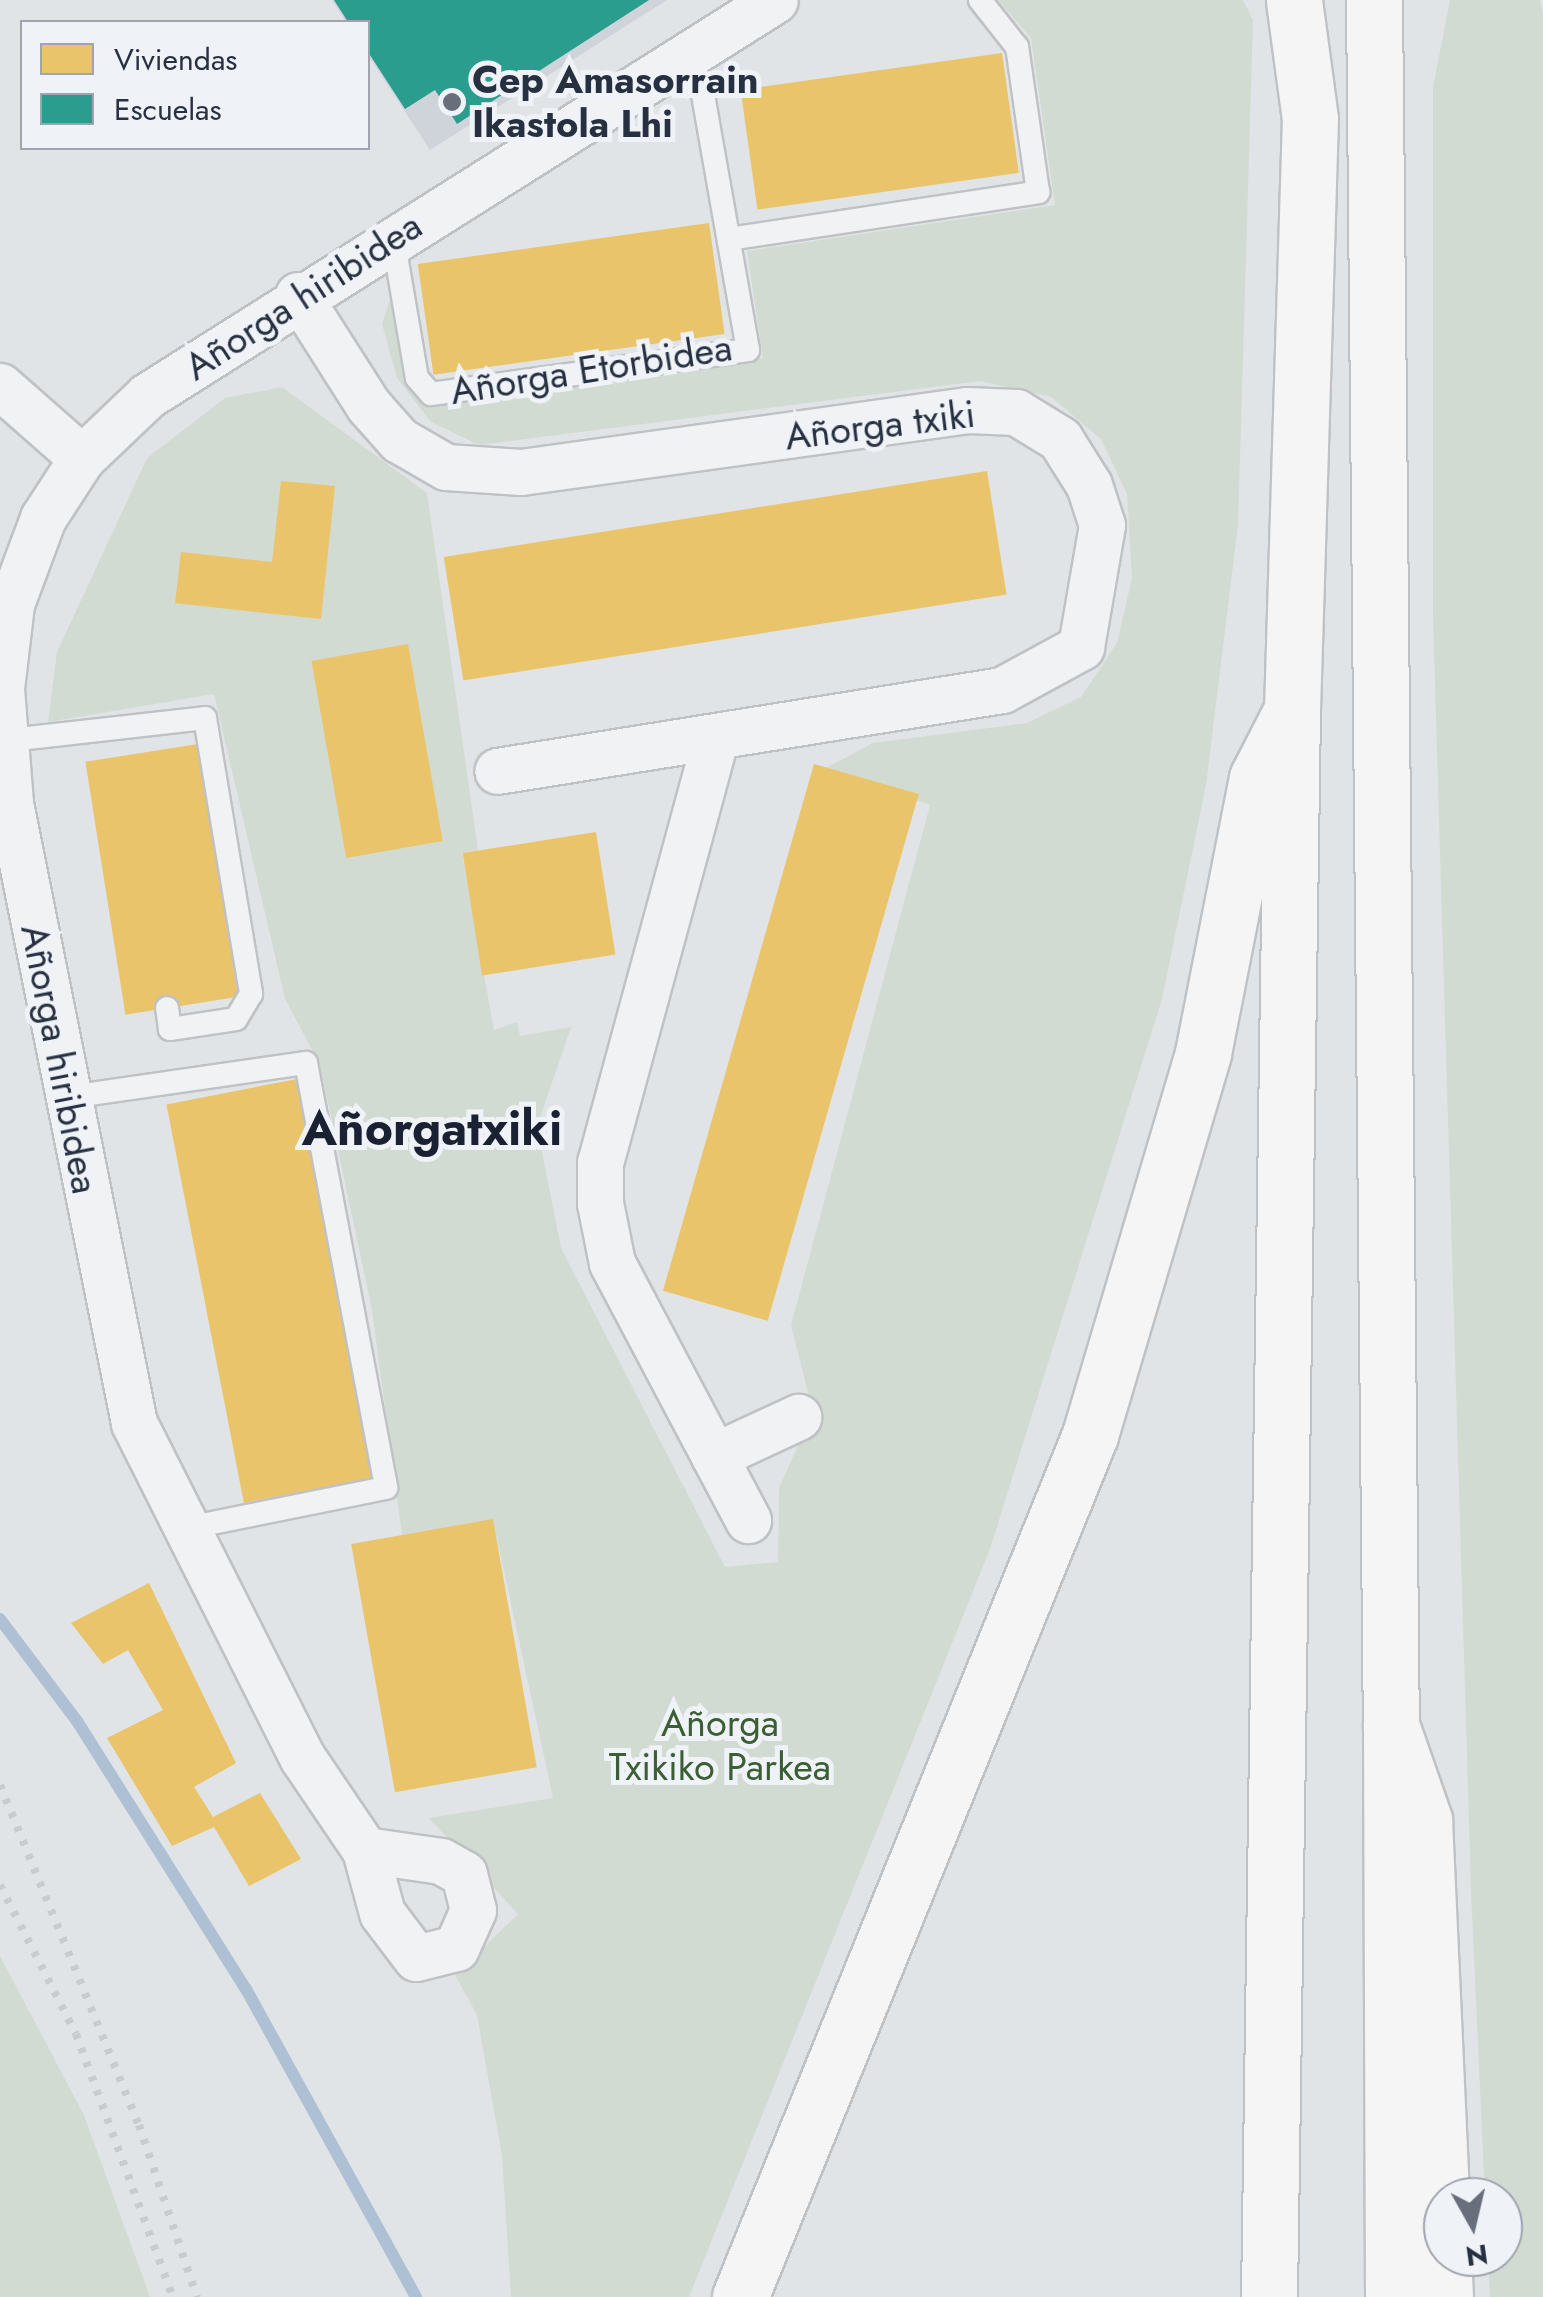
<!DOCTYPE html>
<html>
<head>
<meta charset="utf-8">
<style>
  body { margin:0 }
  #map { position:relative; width:1543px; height:2297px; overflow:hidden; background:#e1e4e7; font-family:Jost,sans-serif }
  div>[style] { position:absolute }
  .built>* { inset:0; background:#cfd3da }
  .green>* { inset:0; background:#d2dbd2 }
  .homes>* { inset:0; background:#e9c46a; transform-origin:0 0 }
  .schools>* { inset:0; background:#2a9d8f }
  .stream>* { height:12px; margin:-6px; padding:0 6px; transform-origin:6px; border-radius:6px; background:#aec0d3 }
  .roads { filter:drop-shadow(2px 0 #bfc2c5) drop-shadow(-2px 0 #bfc2c5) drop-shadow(0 2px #bfc2c5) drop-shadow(0 -2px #bfc2c5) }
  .service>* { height:22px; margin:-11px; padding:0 11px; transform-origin:11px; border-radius:11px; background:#f1f2f3 }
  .minor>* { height:45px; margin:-22.5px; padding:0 22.5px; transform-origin:22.5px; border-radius:22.5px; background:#f1f2f3 }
  .primary>* { height:55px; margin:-27.5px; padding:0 27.5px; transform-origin:27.5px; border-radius:27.5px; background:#f5f5f6 }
  .motorway>* { height:55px; margin:-27.5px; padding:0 27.5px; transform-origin:27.5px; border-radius:27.5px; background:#f5f5f6 }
  .rail>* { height:8px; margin-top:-4px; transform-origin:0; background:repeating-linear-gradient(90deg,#cacbce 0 5px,transparent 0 15px) }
  .dots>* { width:28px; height:28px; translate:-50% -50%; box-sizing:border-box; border:5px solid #eff2f7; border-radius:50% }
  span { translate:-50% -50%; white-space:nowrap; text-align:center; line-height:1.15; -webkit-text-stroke:10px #eff2f7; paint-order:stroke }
  .poi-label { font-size:38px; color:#273041; font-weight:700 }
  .left { translate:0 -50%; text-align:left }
  .street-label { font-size:38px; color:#273041 }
  .park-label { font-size:38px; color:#3b5e34 }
  .district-label { font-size:48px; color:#1a2132; font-weight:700 }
  .legend { position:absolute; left:20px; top:20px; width:350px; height:130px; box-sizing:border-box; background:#eff2f7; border:2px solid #9fa4ae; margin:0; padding:12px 18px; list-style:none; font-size:30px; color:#273041 }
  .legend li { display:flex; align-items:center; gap:20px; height:50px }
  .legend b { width:50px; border:2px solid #9fa4ae }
  .north { position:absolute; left:1423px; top:2177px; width:100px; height:100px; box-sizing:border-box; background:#eff2f7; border:2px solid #9fa4ae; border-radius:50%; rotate:172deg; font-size:28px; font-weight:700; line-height:40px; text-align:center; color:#273041 }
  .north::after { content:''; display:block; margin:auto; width:35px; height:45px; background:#686f7b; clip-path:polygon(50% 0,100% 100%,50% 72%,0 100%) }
</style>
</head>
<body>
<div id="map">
  <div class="built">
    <i style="clip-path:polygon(332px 0,667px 0,430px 150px,368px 55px,368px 22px,346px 22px)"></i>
  </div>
  <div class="green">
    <i style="clip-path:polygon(998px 0,1243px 0,1253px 20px,1238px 525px,1206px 785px,1162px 999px,990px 1549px,689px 2297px,511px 2297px,502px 2156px,477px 2015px,455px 1975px,518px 1914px,429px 1818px,553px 1798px,493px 1520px,402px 1535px,372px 1310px,320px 1065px,285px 999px,214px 694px,48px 722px,57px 652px,147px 458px,225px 398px,282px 387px,427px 493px,478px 850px,462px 853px,494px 1030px,517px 1022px,520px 1036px,571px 1027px,537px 1127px,561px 1248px,725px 1567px,778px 1562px,779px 1488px,813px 1412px,791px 1325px,930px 805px,826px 768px,873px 743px,1027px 723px,1081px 697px,1117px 643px,1132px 578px,1127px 494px,1101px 439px,1051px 397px,980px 381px,479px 445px,431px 422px,397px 378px,382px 324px,392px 294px,431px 404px,763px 358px,747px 251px,1055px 205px,1031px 38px)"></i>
    <i style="clip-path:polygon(1450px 0,1540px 0,1543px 16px,1543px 2297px,1490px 2297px,1488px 2257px,1503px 2257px,1503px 2197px,1485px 2197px,1471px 1891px,1433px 618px,1433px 87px)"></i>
    <i style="clip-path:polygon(0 1956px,84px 2115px,150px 2297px,0 2297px)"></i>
  </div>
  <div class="homes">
    <i style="left:1002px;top:53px;width:121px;height:264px;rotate:82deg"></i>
    <i style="left:709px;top:223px;width:112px;height:294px;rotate:82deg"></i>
    <i style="left:987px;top:471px;width:125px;height:550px;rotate:81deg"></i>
    <i style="clip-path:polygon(281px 481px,335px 486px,321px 619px,175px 603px,181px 552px,272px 562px)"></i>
    <i style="left:408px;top:644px;width:200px;height:98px;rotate:80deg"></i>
    <i style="left:198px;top:744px;width:256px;height:114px;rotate:81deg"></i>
    <i style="left:814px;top:764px;width:109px;height:548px;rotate:16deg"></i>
    <i style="left:596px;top:832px;width:124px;height:135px;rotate:81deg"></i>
    <i style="left:297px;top:1079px;width:406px;height:133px;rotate:79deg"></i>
    <i style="left:493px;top:1519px;width:252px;height:144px;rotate:80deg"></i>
    <i style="clip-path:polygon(149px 1583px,236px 1763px,194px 1787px,213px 1817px,260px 1793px,301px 1859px,249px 1886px,214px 1827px,172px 1846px,107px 1738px,163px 1710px,128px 1650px,103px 1664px,71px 1623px)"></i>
  </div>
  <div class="schools">
    <i style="clip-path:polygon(334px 0,649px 0,457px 124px,435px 90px,405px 109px,368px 52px,368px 22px,348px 22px)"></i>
  </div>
  <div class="stream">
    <i style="left:0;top:1619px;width:128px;rotate:53deg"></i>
    <i style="left:77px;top:1721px;width:317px;rotate:57.8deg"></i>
    <i style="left:246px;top:1989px;width:352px;rotate:61.1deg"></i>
  </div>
  <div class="roads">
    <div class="service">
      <i style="left:393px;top:238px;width:142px;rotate:80.3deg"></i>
      <i style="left:417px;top:378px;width:21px;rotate:49deg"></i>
      <i style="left:431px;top:394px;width:320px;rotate:-7.9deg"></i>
      <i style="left:748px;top:350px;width:265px;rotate:-100deg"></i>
      <i style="left:702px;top:89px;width:33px;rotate:-117deg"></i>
      <i style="left:729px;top:239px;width:313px;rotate:-8.6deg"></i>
      <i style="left:1038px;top:192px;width:147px;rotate:-98.2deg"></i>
      <i style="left:1017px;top:47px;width:60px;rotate:-128.2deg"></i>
      <i style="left:1px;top:741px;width:205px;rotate:-6.4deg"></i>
      <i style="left:205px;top:718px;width:280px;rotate:80.5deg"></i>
      <i style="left:251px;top:994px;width:29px;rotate:121deg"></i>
      <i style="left:236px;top:1019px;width:67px;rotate:171.4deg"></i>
      <i style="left:170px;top:1029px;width:21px;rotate:-98deg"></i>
      <i style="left:69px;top:1097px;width:239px;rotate:-8.2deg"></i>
      <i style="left:306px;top:1063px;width:432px;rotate:79.3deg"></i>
      <i style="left:386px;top:1488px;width:203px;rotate:168.6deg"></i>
    </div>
    <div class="minor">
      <i style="left:298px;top:295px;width:130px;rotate:57.5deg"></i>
      <i style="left:368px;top:405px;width:47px;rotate:48.5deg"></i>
      <i style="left:399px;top:440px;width:54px;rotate:29.9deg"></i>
      <i style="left:446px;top:467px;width:75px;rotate:3.8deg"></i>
      <i style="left:521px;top:472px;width:450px;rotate:-7.9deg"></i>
      <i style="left:967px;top:410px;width:49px;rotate:2.3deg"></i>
      <i style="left:1016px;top:412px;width:52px;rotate:31.5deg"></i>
      <i style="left:1060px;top:439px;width:54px;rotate:57.8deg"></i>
      <i style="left:1089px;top:485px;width:42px;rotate:72deg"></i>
      <i style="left:1102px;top:525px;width:124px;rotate:99.8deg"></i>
      <i style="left:1081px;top:647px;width:90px;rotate:151.4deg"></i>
      <i style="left:1002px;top:690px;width:511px;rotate:170.89deg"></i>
      <i style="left:0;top:386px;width:109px;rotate:41.3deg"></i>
      <i style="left:716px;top:736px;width:442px;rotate:105.2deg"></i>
      <i style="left:600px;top:1162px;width:41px;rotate:90deg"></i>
      <i style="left:600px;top:1203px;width:61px;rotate:78.7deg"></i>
      <i style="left:612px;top:1263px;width:291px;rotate:62.1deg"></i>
      <i style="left:714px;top:1456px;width:93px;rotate:-24.9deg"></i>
      <i style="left:365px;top:1850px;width:77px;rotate:8.2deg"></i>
      <i style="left:441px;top:1861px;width:26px;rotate:29deg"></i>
      <i style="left:464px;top:1874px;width:37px;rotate:76deg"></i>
      <i style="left:473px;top:1910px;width:42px;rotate:114.1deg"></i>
      <i style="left:456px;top:1948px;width:41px;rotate:166deg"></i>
      <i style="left:416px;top:1958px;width:56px;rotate:-127.1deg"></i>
      <i style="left:382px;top:1913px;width:65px;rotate:-105.1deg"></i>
      <i style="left:365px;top:1850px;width:112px;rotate:-124.1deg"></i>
      <i style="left:302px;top:1757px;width:374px;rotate:-116.7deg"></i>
      <i style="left:134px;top:1423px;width:632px;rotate:-101.31deg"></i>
      <i style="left:10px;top:803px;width:115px;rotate:-94.5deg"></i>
      <i style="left:1px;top:688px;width:85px;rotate:-83.2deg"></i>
      <i style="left:11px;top:604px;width:92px;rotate:-69.6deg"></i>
      <i style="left:43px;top:518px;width:72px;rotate:-57deg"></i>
      <i style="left:82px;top:458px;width:90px;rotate:-43.6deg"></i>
      <i style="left:147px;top:396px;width:742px;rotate:-32.23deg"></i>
    </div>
    <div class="primary">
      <i style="left:1374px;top:0;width:1725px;rotate:89.44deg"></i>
      <i style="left:1391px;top:1725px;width:101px;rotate:70.8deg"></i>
      <i style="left:1424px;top:1820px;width:426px;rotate:87.4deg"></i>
      <i style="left:1443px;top:2257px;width:40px;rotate:87.1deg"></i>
      <i style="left:740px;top:2297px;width:930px;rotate:-67.9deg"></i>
      <i style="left:1090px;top:1435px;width:398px;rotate:-73.5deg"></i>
      <i style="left:1203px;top:1053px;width:280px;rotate:-78.9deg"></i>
      <i style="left:1257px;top:778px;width:76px;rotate:-62.8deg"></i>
      <i style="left:1292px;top:710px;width:591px;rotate:-88.26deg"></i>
      <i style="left:1310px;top:119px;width:120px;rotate:-97.7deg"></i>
    </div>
    <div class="motorway">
      <i style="left:1391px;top:1725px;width:572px;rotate:89.8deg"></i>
      <i style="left:1269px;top:2297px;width:1587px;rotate:-89.17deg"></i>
    </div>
  </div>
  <div class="rail">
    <i style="left:0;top:1785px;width:367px;rotate:67.8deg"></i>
    <i style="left:139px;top:2125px;width:182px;rotate:71.4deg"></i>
    <i style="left:0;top:1885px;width:167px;rotate:63deg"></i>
    <i style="left:76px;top:2034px;width:280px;rotate:69.8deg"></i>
  </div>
  <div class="dots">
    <i style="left:452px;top:102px;background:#686f7b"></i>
  </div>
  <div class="poi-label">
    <span class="left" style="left:472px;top:102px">Cep Amasorrain<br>Ikastola Lhi</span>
  </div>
  <div class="street-label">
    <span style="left:303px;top:296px;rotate:-33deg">Añorga hiribidea</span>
    <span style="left:591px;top:369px;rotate:-9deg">Añorga Etorbidea</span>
    <span style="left:880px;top:425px;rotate:-7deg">Añorga txiki</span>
    <span style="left:60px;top:1059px;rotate:79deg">Añorga hiribidea</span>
  </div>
  <div class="park-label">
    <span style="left:720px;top:1745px">Añorga<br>Txikiko Parkea</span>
  </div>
  <div class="district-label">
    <span style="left:432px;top:1129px">Añorgatxiki</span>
  </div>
  <ul class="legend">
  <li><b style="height:28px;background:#e9c46a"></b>Viviendas</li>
  <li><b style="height:28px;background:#2a9d8f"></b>Escuelas</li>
  </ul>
  <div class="north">N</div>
</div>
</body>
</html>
